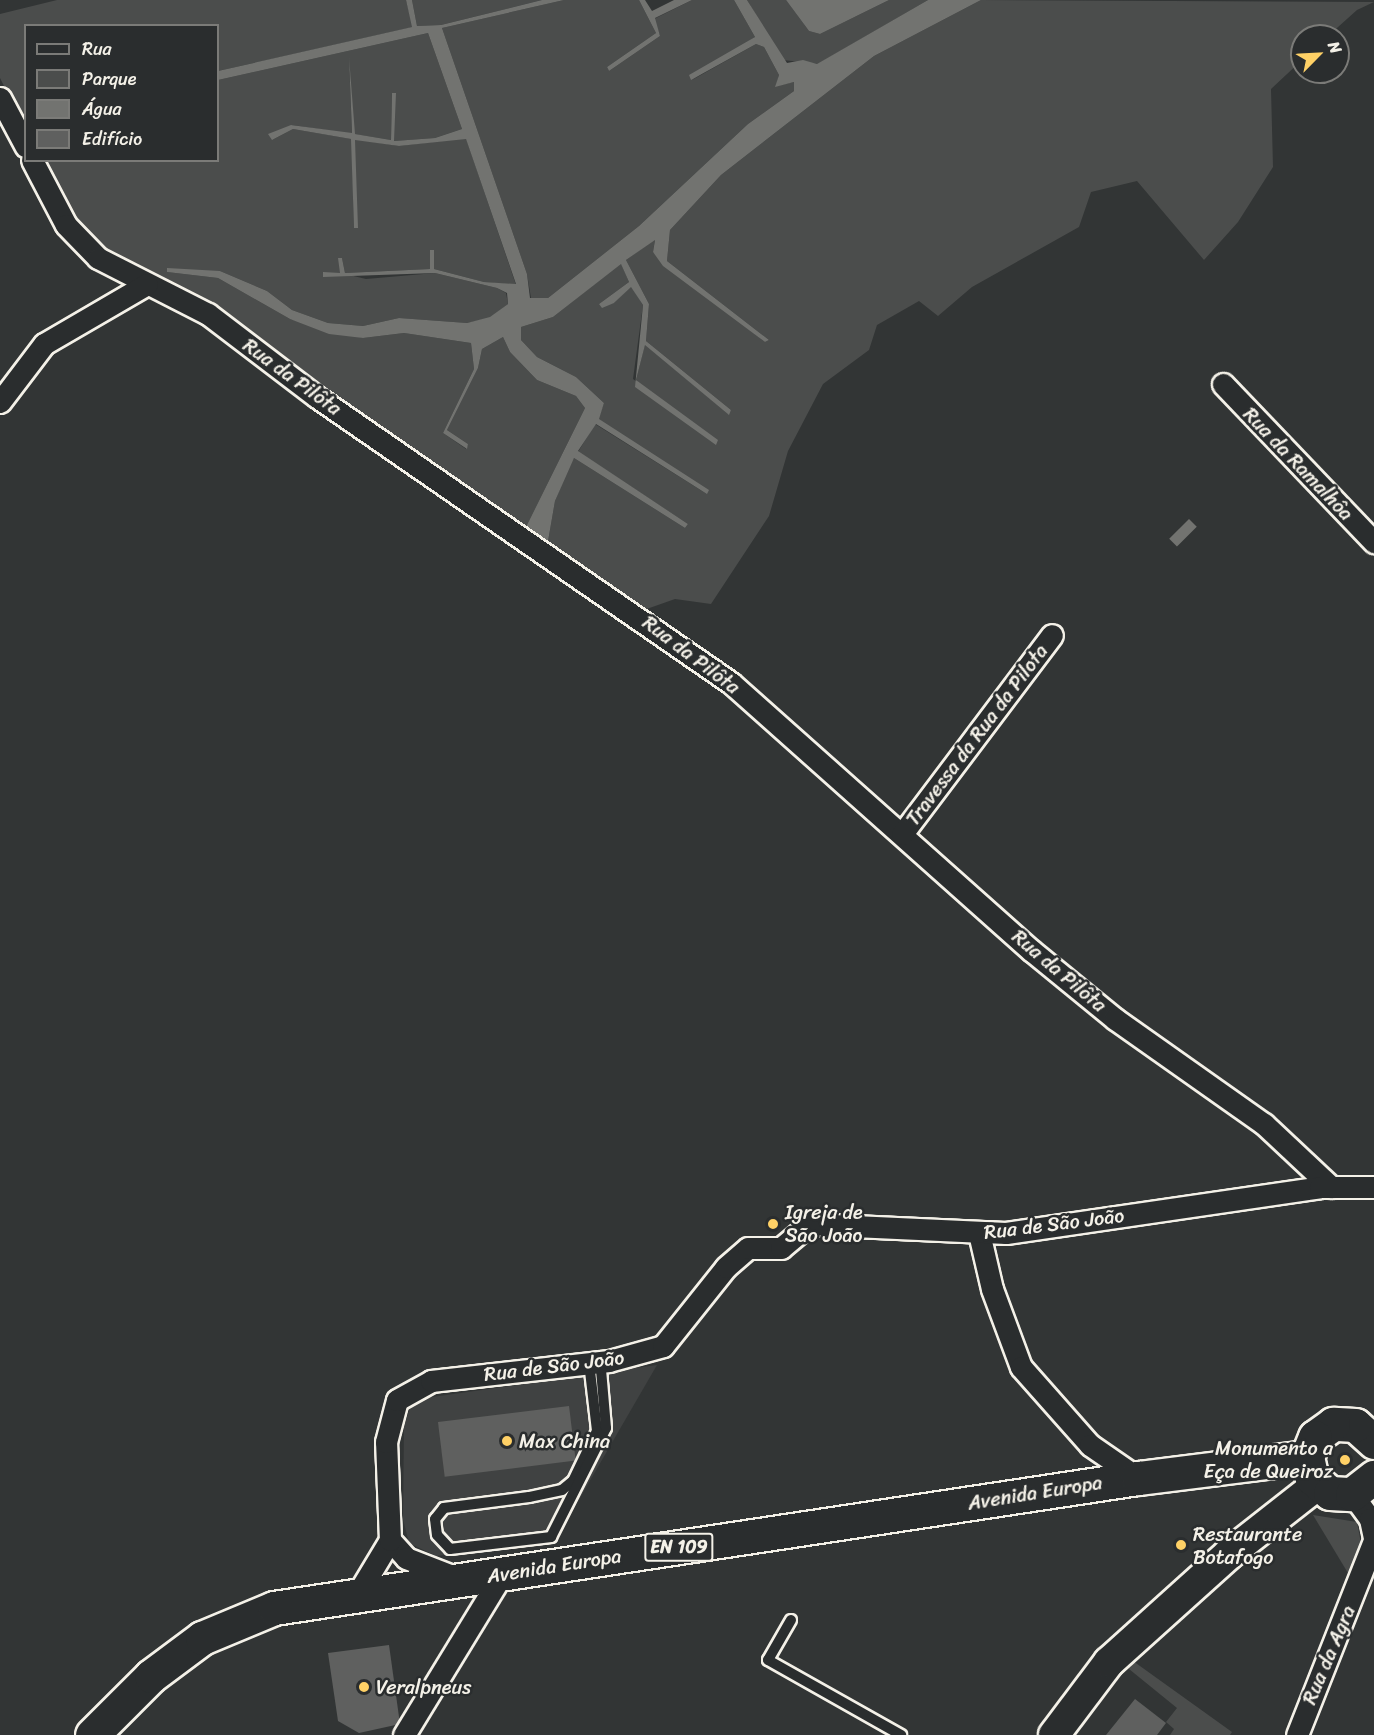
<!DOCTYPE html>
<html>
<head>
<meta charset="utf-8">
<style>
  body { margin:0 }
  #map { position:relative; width:1374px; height:1735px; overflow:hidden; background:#323535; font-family:Sriracha,sans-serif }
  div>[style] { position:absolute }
  .built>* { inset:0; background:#404242 }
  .green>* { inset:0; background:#4b4d4c }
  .water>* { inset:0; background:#727370; transform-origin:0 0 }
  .building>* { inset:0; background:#5f605f; transform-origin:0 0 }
  .roads { filter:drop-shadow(2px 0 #f4f1e8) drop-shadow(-2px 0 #f4f1e8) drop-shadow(0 2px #f4f1e8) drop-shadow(0 -2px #f4f1e8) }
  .service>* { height:10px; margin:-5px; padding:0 5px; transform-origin:5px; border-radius:5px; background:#2a2d2e }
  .minor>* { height:21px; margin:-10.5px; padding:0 10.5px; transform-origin:10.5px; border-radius:10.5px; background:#2a2d2e }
  .secondary>* { height:30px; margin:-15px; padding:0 15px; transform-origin:15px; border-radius:15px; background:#2a2d2e }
  .primary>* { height:33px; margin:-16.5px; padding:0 16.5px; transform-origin:16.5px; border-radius:16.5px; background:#2a2d2e }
  .dots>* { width:16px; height:16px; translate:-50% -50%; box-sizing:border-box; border:3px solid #2a2d2e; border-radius:50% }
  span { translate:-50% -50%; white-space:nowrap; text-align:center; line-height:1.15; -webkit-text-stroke:5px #2a2d2e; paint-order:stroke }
  .shield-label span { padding:2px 4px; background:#2a2d2e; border:2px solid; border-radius:4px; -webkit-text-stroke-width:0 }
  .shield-label { font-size:18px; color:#f4f1e8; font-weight:700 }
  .street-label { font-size:20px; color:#f4f1e8 }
  .poi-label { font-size:20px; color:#f4f1e8 }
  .left { translate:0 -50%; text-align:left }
  .right { translate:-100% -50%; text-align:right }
  .legend { position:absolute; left:24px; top:24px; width:195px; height:138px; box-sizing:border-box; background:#2a2d2e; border:2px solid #7b7b78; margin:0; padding:8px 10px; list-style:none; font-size:18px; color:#f4f1e8 }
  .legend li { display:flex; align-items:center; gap:12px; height:30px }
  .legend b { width:30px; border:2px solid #7b7b78 }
  .north { position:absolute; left:1290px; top:24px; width:60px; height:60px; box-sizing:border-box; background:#2a2d2e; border:2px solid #7b7b78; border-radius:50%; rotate:66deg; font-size:16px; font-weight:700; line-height:24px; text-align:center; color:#f4f1e8 }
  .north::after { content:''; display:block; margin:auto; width:21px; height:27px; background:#ffd166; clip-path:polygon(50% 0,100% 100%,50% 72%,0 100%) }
</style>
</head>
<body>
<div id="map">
  <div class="built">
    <i style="clip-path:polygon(657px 1365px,555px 1541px,436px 1556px,409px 1543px,403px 1519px,404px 1426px,411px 1405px,418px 1399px)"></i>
  </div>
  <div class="green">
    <i style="clip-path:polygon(57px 0,406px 0,413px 27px,218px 71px,218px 26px,26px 26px,24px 126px,0 78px,0 14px)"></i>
    <i style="clip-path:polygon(412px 0,542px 0,441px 25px,417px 26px)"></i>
    <i style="clip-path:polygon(564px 0,639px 0,656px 33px,607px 67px,609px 71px,660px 36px,654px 19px,692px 0,734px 0,755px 37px,692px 80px,756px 44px,764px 47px,779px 75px,776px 86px,794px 82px,794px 91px,748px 124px,639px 226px,548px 298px,531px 298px,527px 274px,442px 28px)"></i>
    <i style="clip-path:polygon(747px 0,786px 0,809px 31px,820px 34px,889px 0,928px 0,818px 64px,783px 60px)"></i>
    <i style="clip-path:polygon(981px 0,1374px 2px,1357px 10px,1328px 36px,1302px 36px,1302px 60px,1271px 89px,1273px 167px,1238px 222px,1204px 260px,1137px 181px,1091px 192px,1079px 227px,972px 287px,938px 316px,919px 301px,877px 325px,869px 350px,823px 384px,788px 451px,769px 516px,711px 604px,675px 599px,641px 611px,547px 547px,555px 501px,570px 464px,574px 458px,685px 528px,688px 524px,578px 452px,595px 424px,707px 494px,598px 419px,604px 403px,576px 377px,537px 357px,521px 340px,521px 327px,553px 317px,621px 263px,629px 282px,599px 304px,614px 303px,631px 286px,643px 305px,633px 379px,640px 384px,636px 380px,645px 344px,728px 414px,731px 410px,646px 341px,649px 304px,626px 260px,655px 239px,653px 252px,765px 342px,769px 340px,667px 261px,670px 230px,721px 175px,874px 56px)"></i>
    <i style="clip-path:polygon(428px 33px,462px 129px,435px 138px,394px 141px,392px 93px,391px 140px,354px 134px,349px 58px,352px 134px,292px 125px,272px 140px,293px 129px,352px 139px,354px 228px,355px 139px,399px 146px,466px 138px,516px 285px,484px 282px,434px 269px,434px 250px,430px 269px,345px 273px,342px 258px,341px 273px,366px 279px,435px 273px,497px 288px,506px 293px,508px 304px,490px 318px,467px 323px,399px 318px,363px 326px,328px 323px,292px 310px,267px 291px,220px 271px,167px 272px,218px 278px,290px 319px,363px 338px,404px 333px,471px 343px,474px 369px,443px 433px,466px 449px,468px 444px,447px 430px,478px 368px,482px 349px,503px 337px,510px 352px,537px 380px,576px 396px,585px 408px,525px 529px,104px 248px,75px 222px,42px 161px,218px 160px,218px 80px)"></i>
    <i style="clip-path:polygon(1313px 1515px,1357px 1522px,1363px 1554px,1351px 1578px)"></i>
    <i style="clip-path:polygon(1133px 1661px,1232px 1732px,1230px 1735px,1170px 1735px,1174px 1729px,1166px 1722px,1177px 1708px,1129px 1669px)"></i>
  </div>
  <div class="water">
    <i style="clip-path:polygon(406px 0,412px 0,417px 26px,441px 25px,542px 0,564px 0,442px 28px,527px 274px,530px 298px,548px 298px,639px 226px,748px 124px,794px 91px,794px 82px,775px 87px,779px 75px,764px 47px,756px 44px,691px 80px,689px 75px,755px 37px,734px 0,747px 0,787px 63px,803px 60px,817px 64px,928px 0,981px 0,874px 56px,721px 175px,670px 230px,667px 261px,769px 340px,765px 342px,663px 266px,653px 252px,655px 240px,626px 260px,649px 304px,646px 341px,731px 410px,729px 415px,645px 345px,636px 380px,718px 440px,716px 445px,635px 387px,643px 305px,631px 287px,614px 303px,602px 308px,599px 304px,629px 282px,621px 264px,553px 317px,521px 327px,521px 340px,537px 357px,576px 377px,604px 403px,599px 419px,709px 490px,707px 494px,596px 424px,578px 451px,688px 524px,685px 528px,574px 458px,555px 501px,547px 547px,525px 529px,585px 408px,576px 396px,537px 380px,510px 352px,503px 337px,482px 349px,478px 368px,447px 430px,468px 444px,467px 449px,443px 433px,474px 369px,471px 343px,404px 333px,363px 338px,329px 334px,290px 319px,218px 278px,167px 272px,167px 268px,220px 271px,267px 291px,292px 310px,328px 323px,363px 326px,399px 318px,467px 323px,490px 317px,508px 304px,507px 293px,497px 288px,435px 273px,323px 277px,323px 272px,340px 273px,338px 258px,342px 258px,345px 273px,430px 269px,430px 250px,434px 250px,434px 269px,484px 282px,516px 284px,466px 139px,399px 146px,355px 140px,358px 228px,354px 228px,351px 139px,293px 129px,272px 140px,268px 134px,291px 125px,352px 133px,349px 57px,355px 134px,391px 140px,392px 93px,396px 93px,394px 141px,435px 138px,462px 129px,428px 33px,218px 80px,218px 71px,412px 27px)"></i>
    <i style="clip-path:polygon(639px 0,645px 0,652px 11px,674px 0,692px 0,655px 18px,660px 36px,609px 71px,607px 67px,656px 33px)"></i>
    <i style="clip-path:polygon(786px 0,889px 0,820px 34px,809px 31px)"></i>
    <i style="left:1189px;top:519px;width:11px;height:28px;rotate:45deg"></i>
  </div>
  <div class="building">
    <i style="left:569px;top:1406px;width:55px;height:132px;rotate:83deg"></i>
    <i style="clip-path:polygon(389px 1645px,400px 1724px,359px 1733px,338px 1721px,328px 1653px)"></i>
    <i style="clip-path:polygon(1135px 1699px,1166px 1723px,1157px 1735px,1106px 1735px)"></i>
  </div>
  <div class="roads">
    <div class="service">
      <i style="left:582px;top:1366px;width:9px;rotate:32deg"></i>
      <i style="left:590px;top:1371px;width:60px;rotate:83.3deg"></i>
      <i style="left:597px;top:1431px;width:55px;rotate:115.6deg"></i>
      <i style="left:573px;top:1481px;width:14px;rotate:141deg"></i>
      <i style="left:562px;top:1490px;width:34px;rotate:168deg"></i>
      <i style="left:529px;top:1497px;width:86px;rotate:172.6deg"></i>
      <i style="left:444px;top:1508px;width:14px;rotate:129deg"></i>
      <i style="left:435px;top:1519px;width:16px;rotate:83deg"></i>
      <i style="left:437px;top:1535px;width:19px;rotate:47deg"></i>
      <i style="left:450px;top:1549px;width:102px;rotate:-6.8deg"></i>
      <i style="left:551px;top:1537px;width:122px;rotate:-63.2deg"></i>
      <i style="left:606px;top:1428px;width:58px;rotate:-94.9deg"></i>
      <i style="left:601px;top:1370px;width:12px;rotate:-48deg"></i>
      <i style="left:791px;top:1620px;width:46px;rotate:119.9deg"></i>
      <i style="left:768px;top:1660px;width:153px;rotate:29.4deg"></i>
    </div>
    <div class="minor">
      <i style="left:0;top:98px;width:55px;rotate:62deg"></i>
      <i style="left:32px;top:160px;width:73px;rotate:62.4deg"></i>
      <i style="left:66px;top:225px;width:46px;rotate:45.9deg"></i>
      <i style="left:98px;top:258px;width:123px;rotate:27deg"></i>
      <i style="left:208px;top:314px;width:137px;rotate:37.3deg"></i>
      <i style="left:317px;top:397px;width:503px;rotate:34.64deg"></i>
      <i style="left:731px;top:683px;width:403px;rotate:41.7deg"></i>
      <i style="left:1032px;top:951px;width:107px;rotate:39.3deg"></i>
      <i style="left:1115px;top:1019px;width:182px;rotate:35.2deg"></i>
      <i style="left:1264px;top:1124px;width:92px;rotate:43.2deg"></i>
      <i style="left:1223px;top:384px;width:219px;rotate:46.3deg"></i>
      <i style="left:0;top:402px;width:73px;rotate:-52.8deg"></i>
      <i style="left:44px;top:344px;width:119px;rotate:-30.2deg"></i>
      <i style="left:902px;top:834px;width:249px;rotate:-53deg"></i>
      <i style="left:979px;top:1233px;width:57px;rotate:76.9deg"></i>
      <i style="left:992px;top:1289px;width:83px;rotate:69.6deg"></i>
      <i style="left:1021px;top:1367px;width:104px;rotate:48.5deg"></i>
      <i style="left:1090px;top:1445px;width:58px;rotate:34.5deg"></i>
      <i style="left:1352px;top:1494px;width:31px;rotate:54deg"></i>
      <i style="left:1370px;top:1519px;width:19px;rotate:78deg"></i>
      <i style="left:390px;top:1540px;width:24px;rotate:48deg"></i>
      <i style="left:406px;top:1558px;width:49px;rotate:21.4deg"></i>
      <i style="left:357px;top:1595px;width:64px;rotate:-59deg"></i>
      <i style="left:390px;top:1540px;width:98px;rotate:-92.3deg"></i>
      <i style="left:386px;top:1442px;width:43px;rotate:-75.3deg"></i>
      <i style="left:397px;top:1400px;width:39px;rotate:-29deg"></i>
      <i style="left:431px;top:1381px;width:179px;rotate:-6.4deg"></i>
      <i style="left:609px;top:1361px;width:56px;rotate:-15.5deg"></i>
      <i style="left:663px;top:1346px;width:101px;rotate:-51.4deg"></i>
      <i style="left:726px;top:1267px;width:29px;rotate:-41deg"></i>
      <i style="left:748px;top:1248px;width:33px"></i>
      <i style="left:781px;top:1248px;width:38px;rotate:-40deg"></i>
      <i style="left:810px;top:1224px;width:196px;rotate:2.6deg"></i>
      <i style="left:1006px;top:1233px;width:317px;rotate:-8.3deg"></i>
      <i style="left:1320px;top:1187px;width:54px"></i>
      <i style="left:404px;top:1735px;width:190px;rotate:-58.6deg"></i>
      <i style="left:1297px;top:1735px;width:209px;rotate:-68.4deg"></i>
    </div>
    <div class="secondary">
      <i style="left:1054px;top:1735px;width:91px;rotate:-53deg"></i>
      <i style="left:1109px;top:1662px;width:161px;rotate:-42deg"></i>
      <i style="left:1229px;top:1554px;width:112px;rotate:-38.1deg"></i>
    </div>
    <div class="primary">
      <i style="left:1374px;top:1442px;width:25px;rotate:-138deg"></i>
      <i style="left:1355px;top:1425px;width:22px;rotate:-177deg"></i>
      <i style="left:1333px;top:1424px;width:22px;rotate:144deg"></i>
      <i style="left:1315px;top:1437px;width:22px;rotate:112deg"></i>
      <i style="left:1307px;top:1457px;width:22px;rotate:77deg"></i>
      <i style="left:1312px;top:1478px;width:23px;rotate:40deg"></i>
      <i style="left:1330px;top:1493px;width:22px;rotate:3deg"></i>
      <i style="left:1352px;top:1494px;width:28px;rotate:-38deg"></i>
      <i style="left:92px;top:1735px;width:83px;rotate:-45deg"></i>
      <i style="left:151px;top:1676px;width:64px;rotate:-36.7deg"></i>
      <i style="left:202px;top:1638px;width:78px;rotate:-22.6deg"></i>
      <i style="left:274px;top:1608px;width:874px;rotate:-8.56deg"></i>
      <i style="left:1138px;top:1478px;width:170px;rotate:-7.1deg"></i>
    </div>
  </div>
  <div class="dots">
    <i style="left:773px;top:1224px;background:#ffd166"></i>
    <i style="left:507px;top:1441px;background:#ffd166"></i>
    <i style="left:1345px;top:1460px;background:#ffd166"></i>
    <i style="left:1181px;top:1545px;background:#ffd166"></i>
    <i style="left:364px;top:1687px;background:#ffd166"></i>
  </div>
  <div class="shield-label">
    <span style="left:679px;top:1547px">EN 109</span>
  </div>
  <div class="street-label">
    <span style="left:292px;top:377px;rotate:36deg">Rua da Pilôta</span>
    <span style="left:1298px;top:464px;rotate:46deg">Rua da Ramalhôa</span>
    <span style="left:691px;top:655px;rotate:37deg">Rua da Pilôta</span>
    <span style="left:977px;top:735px;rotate:-53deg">Travessa da Rua da Pilota</span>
    <span style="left:1059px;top:971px;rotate:40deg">Rua da Pilôta</span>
    <span style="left:1054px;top:1224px;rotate:-7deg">Rua de São João</span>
    <span style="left:554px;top:1366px;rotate:-7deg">Rua de São João</span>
    <span style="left:1035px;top:1493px;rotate:-9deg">Avenida Europa</span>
    <span style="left:554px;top:1566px;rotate:-9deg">Avenida Europa</span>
    <span style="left:1329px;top:1655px;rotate:-67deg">Rua da Agra</span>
  </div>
  <div class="poi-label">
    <span class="left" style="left:785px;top:1224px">Igreja de<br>São João</span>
    <span class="left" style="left:519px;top:1441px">Max China</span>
    <span class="right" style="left:1333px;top:1460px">Monumento a<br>Eça de Queiroz</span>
    <span class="left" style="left:1193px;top:1546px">Restaurante<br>Botafogo</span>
    <span class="left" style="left:376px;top:1687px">Veralpneus</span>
  </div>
  <ul class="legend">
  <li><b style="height:8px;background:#2a2d2e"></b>Rua</li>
  <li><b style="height:16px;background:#4b4d4c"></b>Parque</li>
  <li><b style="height:16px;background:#727370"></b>Água</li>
  <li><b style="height:16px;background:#5f605f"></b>Edifício</li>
  </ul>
  <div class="north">N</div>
</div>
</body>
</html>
